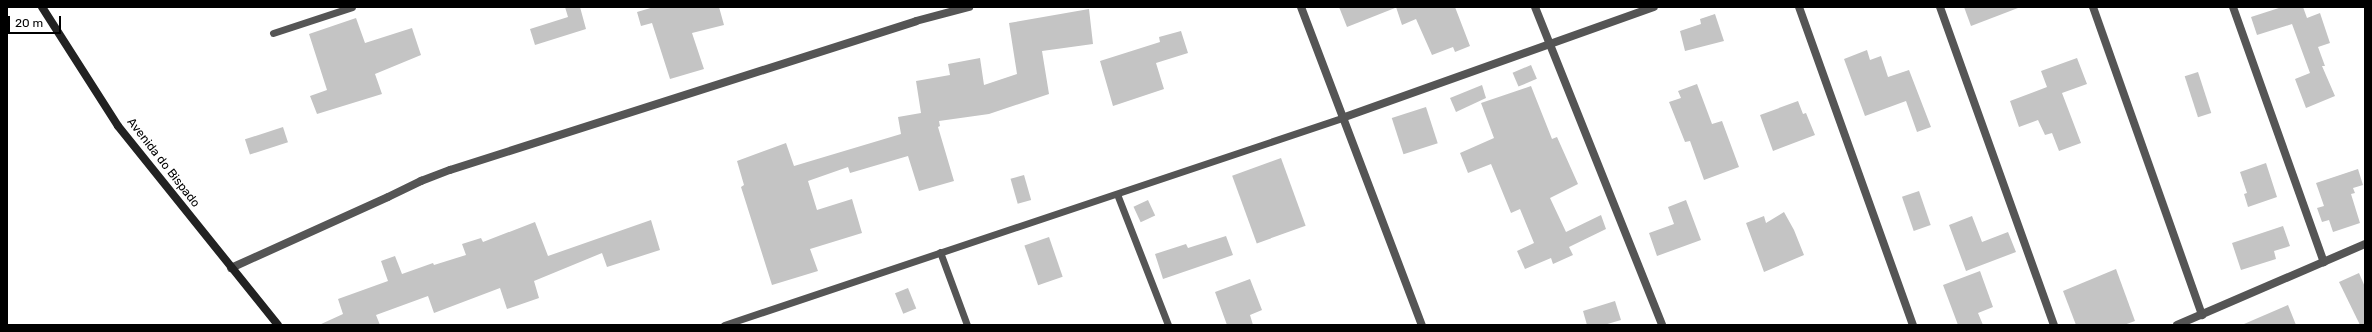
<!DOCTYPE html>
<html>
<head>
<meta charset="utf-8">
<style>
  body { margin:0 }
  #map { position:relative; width:2372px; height:332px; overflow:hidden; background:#fff; font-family:Rubik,sans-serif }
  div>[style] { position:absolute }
  .building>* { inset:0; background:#c4c4c4; transform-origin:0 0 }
  .service>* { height:7px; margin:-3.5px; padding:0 3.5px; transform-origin:3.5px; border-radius:3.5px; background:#555 }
  .minor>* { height:8px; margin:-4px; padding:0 4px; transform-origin:4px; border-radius:4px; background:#555 }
  .secondary>* { height:8px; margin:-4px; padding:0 4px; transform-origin:4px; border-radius:4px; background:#222 }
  span { translate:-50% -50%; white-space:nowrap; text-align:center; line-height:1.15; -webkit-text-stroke:3px #fff; paint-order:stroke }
  .street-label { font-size:12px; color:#000 }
  .frame { position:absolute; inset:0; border:8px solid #000; pointer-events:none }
  .scale { position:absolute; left:8px; top:16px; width:53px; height:18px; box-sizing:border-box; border:2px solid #000; border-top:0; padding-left:5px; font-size:12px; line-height:14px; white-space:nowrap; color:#000; -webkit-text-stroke:3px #fff; paint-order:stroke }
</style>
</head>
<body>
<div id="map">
  <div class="building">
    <i style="clip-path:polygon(565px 7px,580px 7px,586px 29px,535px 45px,530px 29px,568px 17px)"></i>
    <i style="clip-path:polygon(654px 7px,719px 7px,724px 25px,692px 33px,704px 69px,670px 79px,652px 23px,641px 26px,637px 12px)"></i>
    <i style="clip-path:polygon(1339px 7px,1395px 7px,1395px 8px,1347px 27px)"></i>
    <i style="clip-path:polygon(1396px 7px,1455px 7px,1470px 46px,1455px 52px,1453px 47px,1432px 55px,1416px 19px,1402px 25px)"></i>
    <i style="clip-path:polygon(1964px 7px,2018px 7px,2018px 8px,1971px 26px)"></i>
    <i style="clip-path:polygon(2282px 7px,2303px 7px,2307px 18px,2320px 13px,2330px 43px,2318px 47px,2325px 66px,2322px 66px,2335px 96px,2306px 108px,2295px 79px,2310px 73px,2292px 24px,2257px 35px,2251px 17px)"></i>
    <i style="clip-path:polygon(1089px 9px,1093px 44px,1042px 51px,1049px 94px,989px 114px,939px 121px,940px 126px,938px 127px,954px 181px,919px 191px,908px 156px,850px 173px,848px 167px,808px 181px,817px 210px,852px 199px,862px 233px,810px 249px,818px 271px,772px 285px,741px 187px,744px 185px,737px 161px,786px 143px,794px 166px,901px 134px,898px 117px,921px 113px,916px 81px,950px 75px,948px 64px,980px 58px,984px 85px,1017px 74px,1009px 23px)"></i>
    <i style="clip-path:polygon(1715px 14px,1724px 41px,1685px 51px,1680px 31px,1701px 24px,1700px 19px)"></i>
    <i style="clip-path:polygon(356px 18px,365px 43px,412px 28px,421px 55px,375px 74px,382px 94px,317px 114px,310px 96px,327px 90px,309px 34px)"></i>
    <i style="clip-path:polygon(1181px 31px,1188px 53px,1156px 63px,1164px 89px,1113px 106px,1100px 61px,1160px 42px,1159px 37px)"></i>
    <i style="clip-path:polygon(1867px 50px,1870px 60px,1881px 56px,1888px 77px,1909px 70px,1931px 127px,1917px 132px,1906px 101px,1865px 116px,1844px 59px)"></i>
    <i style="clip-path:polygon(2077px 58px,2087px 84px,2062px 93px,2081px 143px,2059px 151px,2052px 133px,2045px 135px,2038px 120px,2019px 127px,2010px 101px,2047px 87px,2041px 71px)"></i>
    <i style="left:1531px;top:65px;width:15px;height:20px;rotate:67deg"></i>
    <i style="left:2198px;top:72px;width:43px;height:14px;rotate:72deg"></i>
    <i style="clip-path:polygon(1697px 84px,1712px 124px,1722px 121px,1739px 167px,1704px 180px,1690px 141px,1685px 142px,1669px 102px,1681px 98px,1678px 91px)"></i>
    <i style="clip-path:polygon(1482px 85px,1486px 98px,1456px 112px,1450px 98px)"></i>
    <i style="clip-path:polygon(1531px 86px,1552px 139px,1557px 137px,1578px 184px,1550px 198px,1566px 232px,1601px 215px,1606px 229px,1569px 247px,1573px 255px,1553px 264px,1551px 258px,1525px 269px,1517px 251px,1534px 243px,1520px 209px,1511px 213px,1491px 164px,1468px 173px,1460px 153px,1494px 138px,1481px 103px)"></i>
    <i style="clip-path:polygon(1798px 101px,1803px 114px,1806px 113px,1815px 135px,1773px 151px,1760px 115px)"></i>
    <i style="left:1426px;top:107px;width:38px;height:36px;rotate:72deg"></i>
    <i style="left:283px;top:127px;width:16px;height:40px;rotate:72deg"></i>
    <i style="left:1281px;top:158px;width:72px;height:52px;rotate:70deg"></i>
    <i style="clip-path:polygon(2266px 163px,2277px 197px,2248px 207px,2244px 194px,2247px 193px,2240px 172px)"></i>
    <i style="clip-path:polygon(2358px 169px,2363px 185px,2353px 188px,2355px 193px,2351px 194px,2360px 223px,2333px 232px,2329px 220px,2322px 222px,2317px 208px,2324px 206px,2316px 183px)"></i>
    <i style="left:1024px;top:175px;width:26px;height:14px;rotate:74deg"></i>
    <i style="left:1919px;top:191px;width:36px;height:18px;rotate:71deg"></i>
    <i style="left:1148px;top:200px;width:17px;height:16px;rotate:65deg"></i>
    <i style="clip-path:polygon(1686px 200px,1701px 240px,1657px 256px,1649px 233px,1674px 224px,1668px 207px)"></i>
    <i style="clip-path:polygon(1784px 212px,1794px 230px,1804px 255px,1764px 272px,1746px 223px,1764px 216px,1766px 223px)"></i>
    <i style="clip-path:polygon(1972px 216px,1982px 242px,2008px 232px,2016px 252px,1966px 271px,1949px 225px)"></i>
    <i style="clip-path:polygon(651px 220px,660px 250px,607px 267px,602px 253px,534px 281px,539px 298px,507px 309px,500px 288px,434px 313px,428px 296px,376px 315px,380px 325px,319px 325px,343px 314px,338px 299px,388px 281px,381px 261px,395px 256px,402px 274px,433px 263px,434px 265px,466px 255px,462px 244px,481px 238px,483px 242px,535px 222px,548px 256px)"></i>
    <i style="clip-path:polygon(2283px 226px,2290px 246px,2274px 251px,2276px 259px,2241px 270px,2232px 243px)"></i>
    <i style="clip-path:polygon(1226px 236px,1233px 255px,1163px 279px,1155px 254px,1186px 244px,1188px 248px)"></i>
    <i style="left:1049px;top:237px;width:42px;height:26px;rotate:71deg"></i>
    <i style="clip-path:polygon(2116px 269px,2135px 321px,2124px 325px,2076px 325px,2063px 291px)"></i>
    <i style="clip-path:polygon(1980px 271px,1993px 307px,1978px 313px,1983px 325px,1958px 325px,1943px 285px)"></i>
    <i style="clip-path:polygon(2359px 273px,2365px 287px,2365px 325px,2360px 325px,2339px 282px)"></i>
    <i style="clip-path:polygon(1250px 279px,1262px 310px,1250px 315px,1253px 325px,1227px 325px,1215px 292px)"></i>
    <i style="left:908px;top:288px;width:22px;height:14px;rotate:68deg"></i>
    <i style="clip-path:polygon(1615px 301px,1621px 320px,1604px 325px,1587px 325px,1583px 311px)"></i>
    <i style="clip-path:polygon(2288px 305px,2296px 325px,2244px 325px,2244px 324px)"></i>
  </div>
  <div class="service">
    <i style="left:273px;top:33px;width:83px;rotate:-18.2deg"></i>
    <i style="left:1117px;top:194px;width:141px;rotate:68.7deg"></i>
    <i style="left:940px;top:252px;width:78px;rotate:69.7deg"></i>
    <i style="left:724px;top:325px;width:652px;rotate:-18.52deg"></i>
  </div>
  <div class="minor">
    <i style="left:1301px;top:7px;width:340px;rotate:69.2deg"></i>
    <i style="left:1535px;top:7px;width:342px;rotate:68.2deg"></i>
    <i style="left:1799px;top:7px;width:338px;rotate:70.3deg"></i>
    <i style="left:1940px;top:7px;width:338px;rotate:70.3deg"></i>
    <i style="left:2093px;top:7px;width:327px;rotate:70.5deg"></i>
    <i style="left:2233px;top:7px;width:271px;rotate:70.4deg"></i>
    <i style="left:1342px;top:118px;width:331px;rotate:-19.6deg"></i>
    <i style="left:231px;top:268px;width:172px;rotate:-24.3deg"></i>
    <i style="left:388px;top:197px;width:37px;rotate:-26deg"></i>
    <i style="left:421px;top:181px;width:31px;rotate:-21deg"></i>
    <i style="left:450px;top:170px;width:489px;rotate:-17.7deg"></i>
    <i style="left:916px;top:21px;width:55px;rotate:-14.8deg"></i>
    <i style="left:2177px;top:325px;width:205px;rotate:-23.3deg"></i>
  </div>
  <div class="secondary">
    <i style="left:42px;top:7px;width:141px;rotate:57.4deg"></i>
    <i style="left:118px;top:126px;width:255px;rotate:51.2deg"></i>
  </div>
  <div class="street-label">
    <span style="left:163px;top:163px;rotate:52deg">Avenida do Bispado</span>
  </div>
  <div class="frame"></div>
  <div class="scale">20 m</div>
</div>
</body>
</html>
